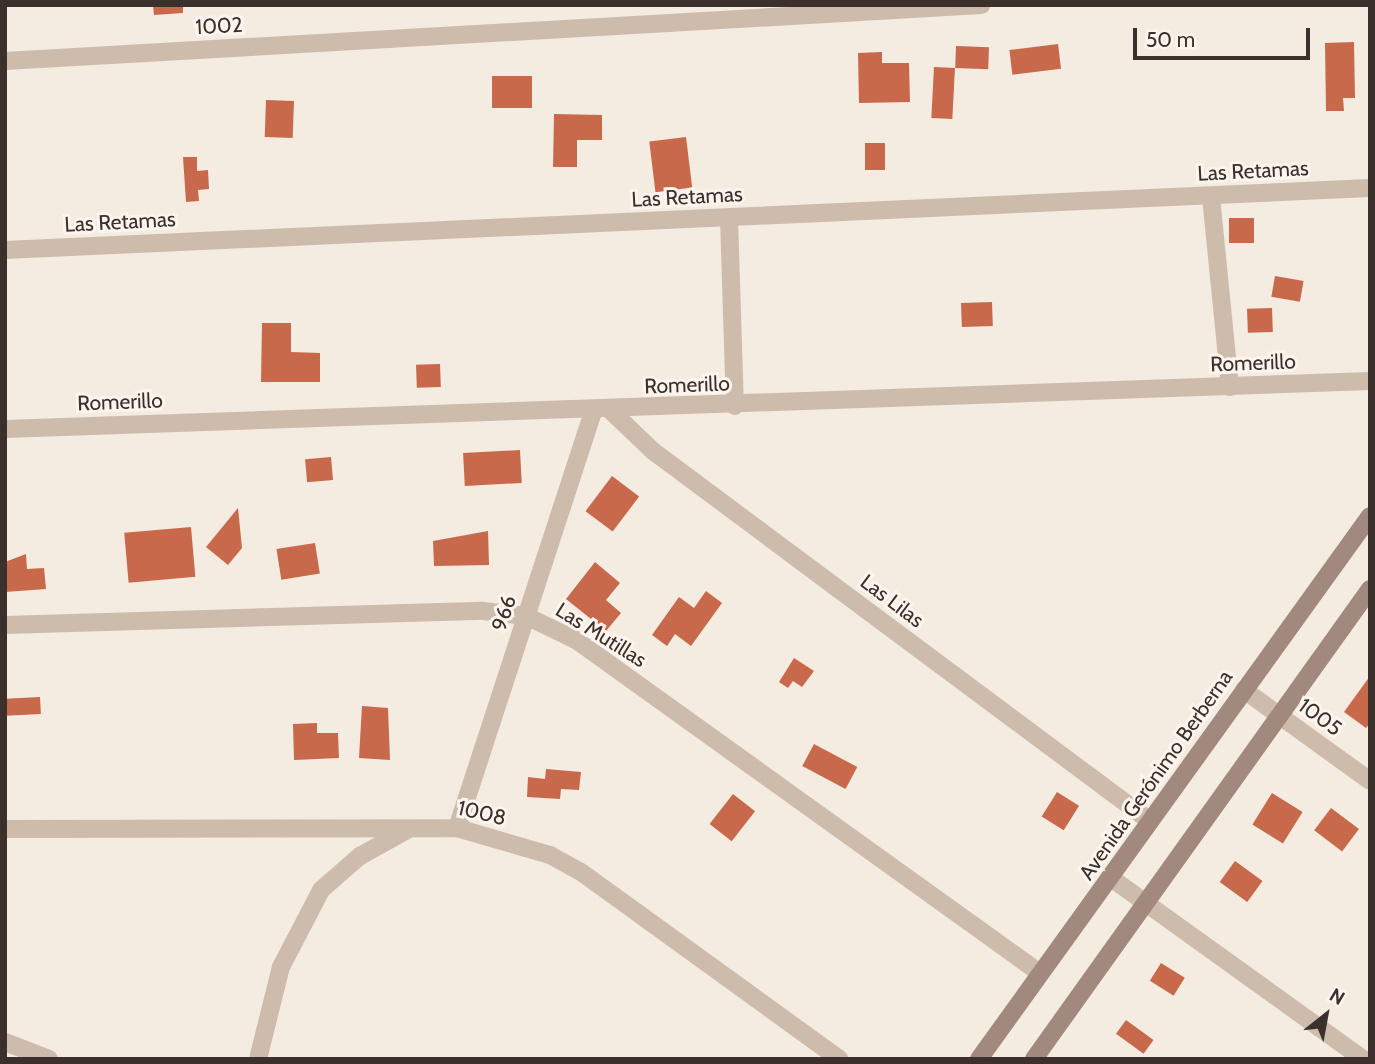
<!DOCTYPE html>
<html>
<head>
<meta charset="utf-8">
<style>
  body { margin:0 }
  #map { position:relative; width:1375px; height:1064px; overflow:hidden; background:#f4ebe1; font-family:Cabin,sans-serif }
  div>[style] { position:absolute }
  .building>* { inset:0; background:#c8694b; transform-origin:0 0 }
  .street>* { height:18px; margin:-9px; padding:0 9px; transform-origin:9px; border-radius:9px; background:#cdbbac }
  .secondary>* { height:18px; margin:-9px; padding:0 9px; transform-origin:9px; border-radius:9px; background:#a18a7d }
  span { translate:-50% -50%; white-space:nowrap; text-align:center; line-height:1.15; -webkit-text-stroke:6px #fbf5ee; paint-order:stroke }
  .street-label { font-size:21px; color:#3b302b }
  .frame { position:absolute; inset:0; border:7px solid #3b302b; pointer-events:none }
  .north { position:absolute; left:1291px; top:980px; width:70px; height:70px; -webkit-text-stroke:5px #fbf5ee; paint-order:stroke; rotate:31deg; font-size:19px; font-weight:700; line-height:28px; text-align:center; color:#3b302b }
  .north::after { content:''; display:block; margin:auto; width:24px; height:32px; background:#3b302b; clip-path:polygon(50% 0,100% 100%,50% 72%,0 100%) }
  .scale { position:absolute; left:1133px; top:28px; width:177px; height:32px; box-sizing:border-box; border:4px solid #3b302b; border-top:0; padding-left:9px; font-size:21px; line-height:24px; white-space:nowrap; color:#3b302b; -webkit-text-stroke:5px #fbf5ee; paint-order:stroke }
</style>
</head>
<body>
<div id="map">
  <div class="building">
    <i style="clip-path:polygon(153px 5px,183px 5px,183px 13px,154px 15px)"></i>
    <i style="clip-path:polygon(1354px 42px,1355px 98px,1343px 98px,1344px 111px,1326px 111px,1325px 43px)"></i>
    <i style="left:1058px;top:44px;width:25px;height:49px;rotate:83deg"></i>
    <i style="left:956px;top:46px;width:33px;height:22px;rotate:2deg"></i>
    <i style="clip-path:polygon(882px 52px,882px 63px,909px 63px,910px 102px,859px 103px,858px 53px)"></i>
    <i style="left:934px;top:67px;width:21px;height:51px;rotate:3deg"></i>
    <i style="left:492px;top:76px;width:40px;height:32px"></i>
    <i style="left:266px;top:100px;width:28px;height:37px;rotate:2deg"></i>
    <i style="clip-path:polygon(554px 114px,602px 115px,602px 140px,577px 140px,577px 167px,553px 167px)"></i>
    <i style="left:686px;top:137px;width:51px;height:37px;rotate:83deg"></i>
    <i style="left:865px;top:143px;width:20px;height:27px"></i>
    <i style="clip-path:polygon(183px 157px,197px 157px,197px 171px,208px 170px,209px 189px,198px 190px,199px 201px,186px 202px)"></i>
    <i style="left:1229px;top:218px;width:25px;height:25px"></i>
    <i style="left:1275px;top:276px;width:29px;height:21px;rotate:10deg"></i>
    <i style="left:992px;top:302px;width:24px;height:31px;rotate:88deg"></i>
    <i style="left:1272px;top:308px;width:24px;height:25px;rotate:88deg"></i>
    <i style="clip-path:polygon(262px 323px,291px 323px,291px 352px,320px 353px,320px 382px,261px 382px)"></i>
    <i style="left:440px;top:364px;width:23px;height:24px;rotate:88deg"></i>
    <i style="left:520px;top:450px;width:33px;height:57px;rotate:87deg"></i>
    <i style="left:331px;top:457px;width:23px;height:26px;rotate:85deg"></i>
    <i style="left:612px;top:476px;width:34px;height:44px;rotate:37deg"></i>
    <i style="clip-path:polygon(238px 508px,242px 548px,228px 565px,206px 547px)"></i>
    <i style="left:191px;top:527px;width:50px;height:67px;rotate:85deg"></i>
    <i style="clip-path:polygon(488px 531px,489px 565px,434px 566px,433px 541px)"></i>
    <i style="left:315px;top:543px;width:31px;height:39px;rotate:81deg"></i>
    <i style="clip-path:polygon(26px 554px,27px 569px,44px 568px,46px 589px,5px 592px,5px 562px)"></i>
    <i style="clip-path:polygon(595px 562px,620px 583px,606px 600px,621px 613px,606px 631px,566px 599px)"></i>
    <i style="clip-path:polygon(706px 591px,722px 603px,691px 646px,675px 634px,667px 646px,652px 635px,679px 597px,694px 608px)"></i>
    <i style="clip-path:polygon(794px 658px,814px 671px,802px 687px,793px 681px,788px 688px,779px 682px)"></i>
    <i style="clip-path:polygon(1370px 676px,1370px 723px,1366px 728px,1344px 712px)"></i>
    <i style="left:40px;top:697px;width:17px;height:35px;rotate:87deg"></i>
    <i style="clip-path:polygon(362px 706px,388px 708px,390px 760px,359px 758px)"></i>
    <i style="clip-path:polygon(317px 723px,317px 733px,338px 733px,339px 758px,294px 760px,293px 724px)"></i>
    <i style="left:814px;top:744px;width:49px;height:25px;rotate:28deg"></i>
    <i style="clip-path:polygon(546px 769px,581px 772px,579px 790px,561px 789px,560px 799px,527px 797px,528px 777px,545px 779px)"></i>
    <i style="left:1057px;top:792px;width:26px;height:29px;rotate:32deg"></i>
    <i style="left:1272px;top:793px;width:36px;height:37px;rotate:32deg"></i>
    <i style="left:733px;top:794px;width:28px;height:38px;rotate:38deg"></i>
    <i style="left:1331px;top:808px;width:35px;height:28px;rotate:37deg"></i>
    <i style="left:1235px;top:861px;width:34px;height:26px;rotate:36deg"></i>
    <i style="left:1161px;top:963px;width:28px;height:21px;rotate:32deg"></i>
    <i style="left:1126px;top:1020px;width:34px;height:17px;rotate:36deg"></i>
  </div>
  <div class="street">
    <i style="left:5px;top:61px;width:978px;rotate:-3.28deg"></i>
    <i style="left:1211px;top:197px;width:191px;rotate:84.3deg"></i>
    <i style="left:729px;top:218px;width:188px;rotate:88.2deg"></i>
    <i style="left:5px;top:250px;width:1366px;rotate:-2.6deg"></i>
    <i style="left:611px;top:411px;width:58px;rotate:43.6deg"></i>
    <i style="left:653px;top:451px;width:620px;rotate:36.67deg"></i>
    <i style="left:5px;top:429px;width:1366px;rotate:-2.01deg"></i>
    <i style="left:5px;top:625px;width:478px;rotate:-1.7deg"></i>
    <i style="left:483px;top:611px;width:43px;rotate:6.6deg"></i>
    <i style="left:526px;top:616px;width:55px;rotate:25.6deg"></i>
    <i style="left:576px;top:640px;width:571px;rotate:35.67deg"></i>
    <i style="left:1244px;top:690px;width:155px;rotate:35.8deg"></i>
    <i style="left:457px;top:828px;width:439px;rotate:-71.9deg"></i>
    <i style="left:5px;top:829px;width:452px;rotate:-0.1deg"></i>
    <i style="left:457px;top:828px;width:97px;rotate:16.2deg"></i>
    <i style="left:550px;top:855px;width:35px;rotate:29deg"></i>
    <i style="left:581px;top:872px;width:319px;rotate:35.9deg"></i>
    <i style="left:1111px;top:878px;width:310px;rotate:35.7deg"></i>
    <i style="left:5px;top:1042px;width:47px;rotate:21.1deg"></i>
    <i style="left:258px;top:1059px;width:95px;rotate:-76deg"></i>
    <i style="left:281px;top:967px;width:87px;rotate:-62.5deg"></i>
    <i style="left:321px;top:890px;width:52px;rotate:-41.1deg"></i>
    <i style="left:360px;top:856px;width:56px;rotate:-28.9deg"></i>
  </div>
  <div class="secondary">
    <i style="left:979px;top:1059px;width:669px;rotate:-54.24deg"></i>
    <i style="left:1034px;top:1059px;width:578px;rotate:-54.44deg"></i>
  </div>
  <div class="street-label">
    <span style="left:219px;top:26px;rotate:-3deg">1002</span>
    <span style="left:1253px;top:171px;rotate:-3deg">Las Retamas</span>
    <span style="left:687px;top:197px;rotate:-3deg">Las Retamas</span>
    <span style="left:120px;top:222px;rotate:-3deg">Las Retamas</span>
    <span style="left:1253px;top:363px;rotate:-2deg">Romerillo</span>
    <span style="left:687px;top:385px;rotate:-2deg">Romerillo</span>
    <span style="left:120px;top:402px;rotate:-2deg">Romerillo</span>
    <span style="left:892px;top:601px;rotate:37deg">Las Lilas</span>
    <span style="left:504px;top:613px;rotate:-72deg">966</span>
    <span style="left:601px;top:635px;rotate:32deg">Las Mutillas</span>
    <span style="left:1320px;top:717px;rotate:36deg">1005</span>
    <span style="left:1156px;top:775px;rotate:-55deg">Avenida Gerónimo Berberna</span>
    <span style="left:482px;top:813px;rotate:13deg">1008</span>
  </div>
  <div class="frame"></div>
  <div class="north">N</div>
  <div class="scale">50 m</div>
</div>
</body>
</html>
